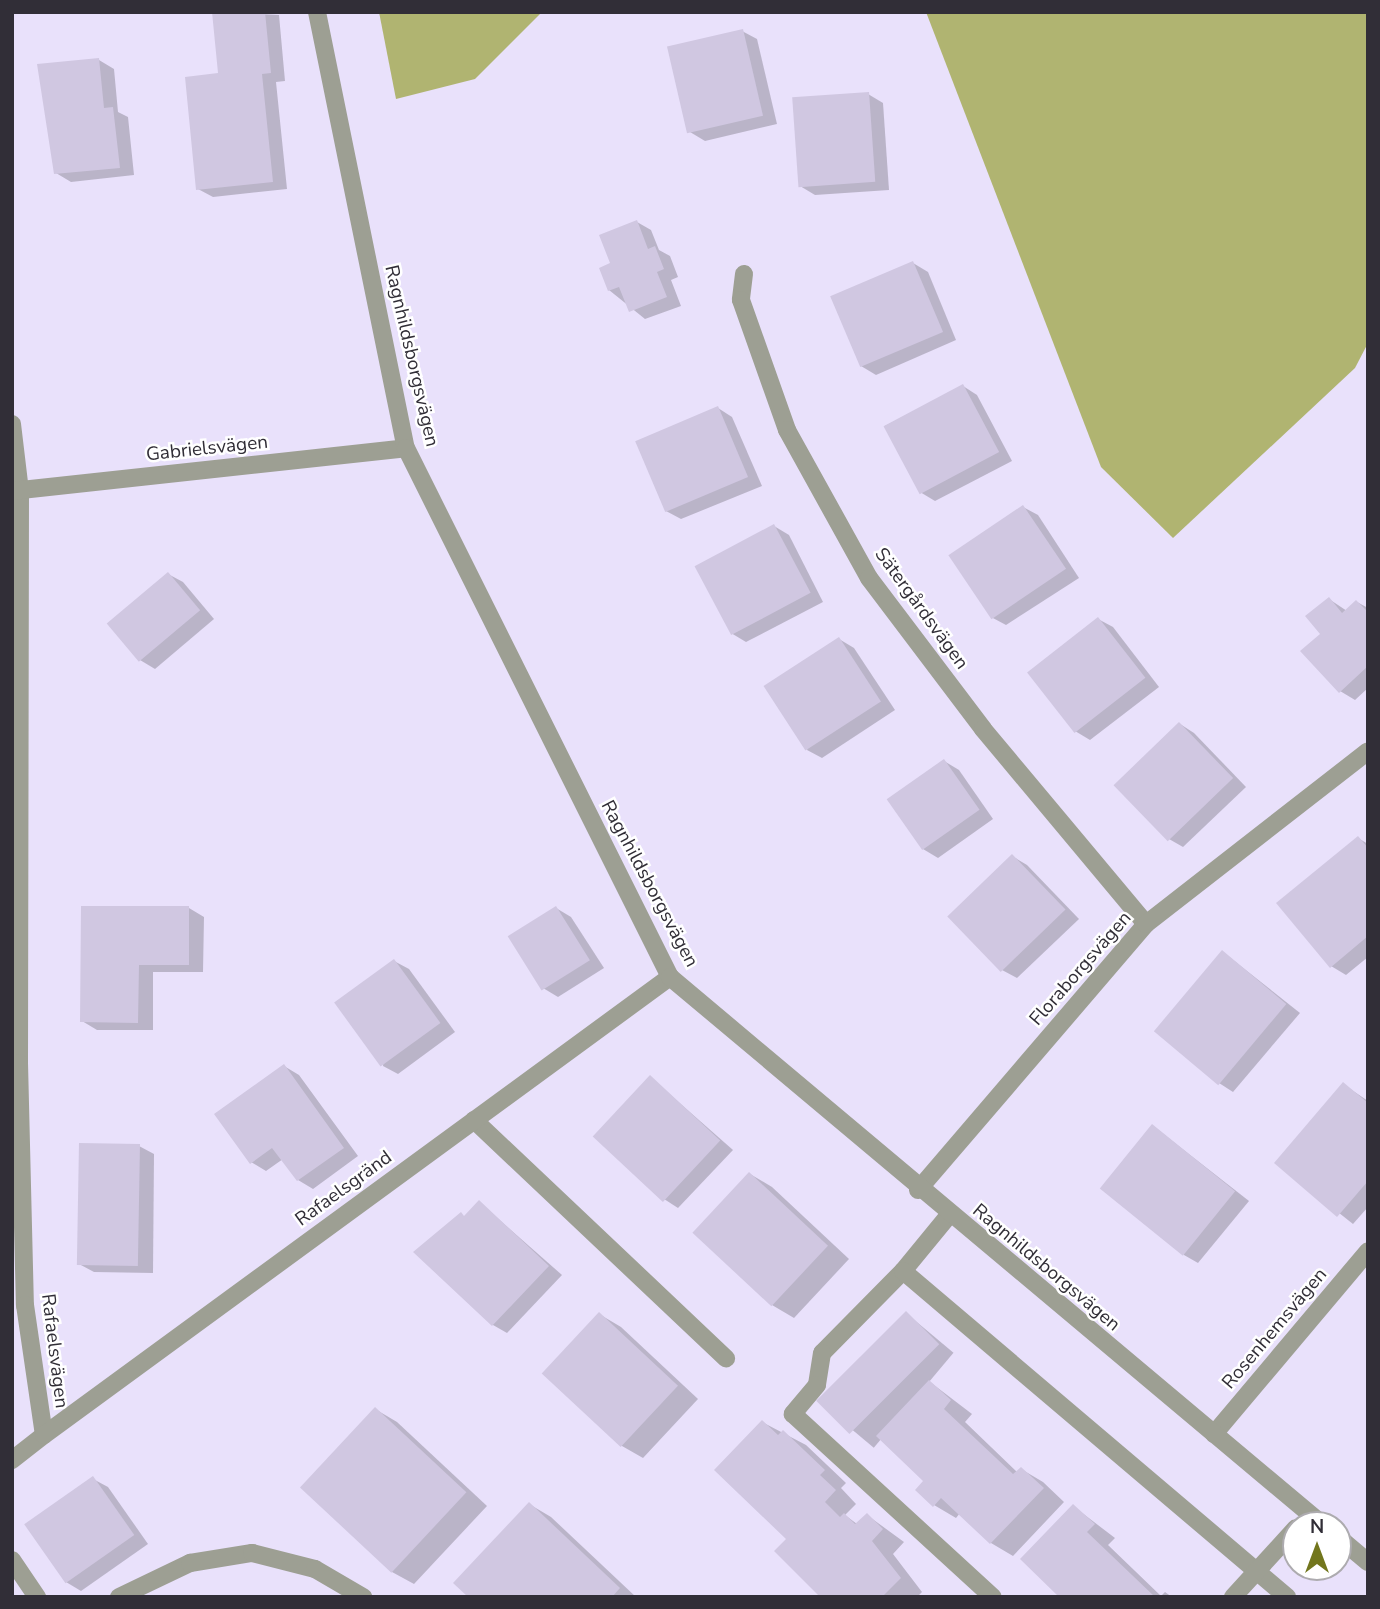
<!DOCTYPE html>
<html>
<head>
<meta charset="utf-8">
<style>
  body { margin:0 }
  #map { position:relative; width:1380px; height:1609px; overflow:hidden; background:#e9e1fb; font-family:"Nunito Sans",sans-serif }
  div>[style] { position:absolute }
  .forest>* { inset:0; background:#b0b471 }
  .shadow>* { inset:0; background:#0003; transform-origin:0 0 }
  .building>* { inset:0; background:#d0c7e1; transform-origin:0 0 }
  .service>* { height:18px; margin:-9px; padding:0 9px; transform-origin:9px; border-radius:9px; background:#9d9f93 }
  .minor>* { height:18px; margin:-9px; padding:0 9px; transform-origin:9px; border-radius:9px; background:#9d9f93 }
  .tertiary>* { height:18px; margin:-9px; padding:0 9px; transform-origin:9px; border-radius:9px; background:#9d9f93 }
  span { translate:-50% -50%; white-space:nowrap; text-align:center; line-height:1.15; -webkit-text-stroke:5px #fff; paint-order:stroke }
  .street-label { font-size:19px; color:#312e37 }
  .frame { position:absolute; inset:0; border:14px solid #312e37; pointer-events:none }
  .north { position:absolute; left:1282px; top:1511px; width:70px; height:70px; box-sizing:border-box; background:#fff; border:2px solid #adabaf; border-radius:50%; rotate:0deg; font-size:19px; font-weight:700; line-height:28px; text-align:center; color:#312e37 }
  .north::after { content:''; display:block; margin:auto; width:24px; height:32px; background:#72761d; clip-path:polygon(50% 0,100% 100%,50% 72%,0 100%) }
</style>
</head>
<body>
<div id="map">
  <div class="forest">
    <i style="clip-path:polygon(379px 12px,542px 12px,475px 79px,396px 99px)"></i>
    <i style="clip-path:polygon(926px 12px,1368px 12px,1368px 343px,1355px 368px,1173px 538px,1101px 467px)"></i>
  </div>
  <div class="shadow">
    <i style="clip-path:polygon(214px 12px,279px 15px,285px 81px,276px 82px,287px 189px,213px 197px,198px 189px,220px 75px)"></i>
    <i style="clip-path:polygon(742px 31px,757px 39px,777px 124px,705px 141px,690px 132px)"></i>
    <i style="clip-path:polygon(99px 60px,114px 69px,118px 112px,128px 117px,134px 175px,71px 182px,56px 173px)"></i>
    <i style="clip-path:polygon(868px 94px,883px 103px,889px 190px,815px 195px,800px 186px)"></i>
    <i style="clip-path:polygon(637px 222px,651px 230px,659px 250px,670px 256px,678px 277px,671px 280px,681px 306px,645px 319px,609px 290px,613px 264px)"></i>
    <i style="clip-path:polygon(913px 263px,928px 272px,956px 340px,876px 375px,861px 366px)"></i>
    <i style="clip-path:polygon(963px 386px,977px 395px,1012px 461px,935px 501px,920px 492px,885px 426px)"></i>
    <i style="clip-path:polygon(718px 408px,732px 417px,762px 486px,681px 519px,666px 511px)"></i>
    <i style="clip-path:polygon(1023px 507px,1038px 515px,1079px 578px,1006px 625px,991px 617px)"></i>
    <i style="clip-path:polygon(774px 526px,789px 535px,823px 602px,746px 642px,731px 633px)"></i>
    <i style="clip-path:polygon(168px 574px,183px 582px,214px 619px,155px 669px,140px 660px)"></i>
    <i style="clip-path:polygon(1329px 599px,1347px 611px,1357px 602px,1368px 608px,1368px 688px,1355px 700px,1340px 691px)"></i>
    <i style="clip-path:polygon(1098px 619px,1113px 627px,1159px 687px,1090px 740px,1075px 731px)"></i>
    <i style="clip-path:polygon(839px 639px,854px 648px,895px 710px,822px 758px,807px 750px)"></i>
    <i style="clip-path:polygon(1180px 724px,1194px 733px,1246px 787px,1183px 847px,1169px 839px)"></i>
    <i style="clip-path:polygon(944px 761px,959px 770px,993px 819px,938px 858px,923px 849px,889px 800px)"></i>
    <i style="clip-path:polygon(1358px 838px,1368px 844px,1368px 957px,1346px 975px,1331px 966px)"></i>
    <i style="clip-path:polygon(1012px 856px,1027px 865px,1079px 919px,1017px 978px,1002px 970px)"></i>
    <i style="clip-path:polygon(189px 908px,204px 917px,203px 972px,153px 972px,153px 1030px,97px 1030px,82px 1021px)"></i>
    <i style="clip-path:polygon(556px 908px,571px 917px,604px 968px,558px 997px,543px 988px)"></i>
    <i style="clip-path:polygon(1223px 952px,1300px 1013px,1233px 1092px,1219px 1083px)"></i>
    <i style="clip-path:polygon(394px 961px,409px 969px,455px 1032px,398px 1074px,383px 1066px)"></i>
    <i style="clip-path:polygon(284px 1066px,299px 1075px,358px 1156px,313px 1189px,298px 1180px,283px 1159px,266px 1171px,251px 1162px)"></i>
    <i style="clip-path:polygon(650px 1077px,733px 1150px,678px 1208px,664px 1199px)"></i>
    <i style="clip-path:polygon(1343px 1084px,1368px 1101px,1368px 1207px,1353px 1224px,1276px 1163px)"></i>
    <i style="clip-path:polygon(1153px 1126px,1249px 1201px,1198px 1263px,1184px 1255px)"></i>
    <i style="clip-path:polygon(139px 1146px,154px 1154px,153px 1273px,94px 1272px,79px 1264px)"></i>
    <i style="clip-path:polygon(750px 1174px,772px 1187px,849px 1259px,794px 1318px,772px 1305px)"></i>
    <i style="clip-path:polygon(479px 1202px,562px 1275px,507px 1333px,493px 1325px,465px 1217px)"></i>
    <i style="left:906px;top:1313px;width:62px;height:124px;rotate:40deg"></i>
    <i style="clip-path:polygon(599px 1314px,621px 1327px,698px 1399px,643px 1458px,622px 1446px,544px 1373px)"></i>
    <i style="clip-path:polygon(930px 1382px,972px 1414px,965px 1422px,1017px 1472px,1021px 1469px,1043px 1482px,1064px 1502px,1013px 1556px,991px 1543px,960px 1513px,956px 1518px,934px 1505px,925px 1481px)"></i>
    <i style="clip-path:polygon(375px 1409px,397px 1422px,487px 1506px,414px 1584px,392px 1572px)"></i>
    <i style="clip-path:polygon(762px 1422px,806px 1445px,846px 1483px,841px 1488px,856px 1504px,845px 1515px,857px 1524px,867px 1515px,904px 1542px,893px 1554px,922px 1592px,917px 1597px,823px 1597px,789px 1539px)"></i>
    <i style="clip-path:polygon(93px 1479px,108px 1487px,148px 1544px,81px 1591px,66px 1582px)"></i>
    <i style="clip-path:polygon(529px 1504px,551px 1517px,636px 1597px,471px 1597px)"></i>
    <i style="clip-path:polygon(1073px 1506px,1115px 1538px,1108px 1545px,1161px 1596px,1165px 1592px,1172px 1597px,1062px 1597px)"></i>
  </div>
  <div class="building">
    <i style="clip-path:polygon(212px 12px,265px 12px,271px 73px,262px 74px,273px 182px,196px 190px,185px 77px,218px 73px)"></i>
    <i style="left:743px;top:29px;width:89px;height:78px;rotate:77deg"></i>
    <i style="clip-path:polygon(99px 58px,104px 108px,113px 107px,120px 168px,54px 174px,37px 64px)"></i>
    <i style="left:869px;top:92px;width:90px;height:77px;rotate:86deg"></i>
    <i style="clip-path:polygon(637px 220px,648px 249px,655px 246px,664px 269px,657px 272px,667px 297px,629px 312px,619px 287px,608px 291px,599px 268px,610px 263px,599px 235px)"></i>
    <i style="left:913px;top:261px;width:77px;height:90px;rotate:67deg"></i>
    <i style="left:963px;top:384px;width:77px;height:90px;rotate:62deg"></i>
    <i style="left:718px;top:406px;width:77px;height:90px;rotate:67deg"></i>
    <i style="left:1023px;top:505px;width:77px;height:90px;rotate:56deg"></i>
    <i style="left:774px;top:524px;width:78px;height:90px;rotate:62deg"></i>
    <i style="left:168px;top:572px;width:50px;height:80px;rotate:50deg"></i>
    <i style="clip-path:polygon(1329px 597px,1342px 613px,1356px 600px,1368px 612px,1368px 666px,1339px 693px,1300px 651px,1320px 634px,1305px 616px)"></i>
    <i style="left:1098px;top:617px;width:77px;height:90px;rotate:52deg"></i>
    <i style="left:839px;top:637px;width:77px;height:90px;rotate:57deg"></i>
    <i style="left:1179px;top:722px;width:78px;height:91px;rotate:46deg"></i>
    <i style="left:944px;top:759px;width:62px;height:70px;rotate:55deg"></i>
    <i style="clip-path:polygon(1358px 836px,1368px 848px,1368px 936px,1330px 968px,1276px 903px)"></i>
    <i style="left:1012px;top:854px;width:77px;height:90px;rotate:46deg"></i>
    <i style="clip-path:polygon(81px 906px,189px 906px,189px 965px,139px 965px,138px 1023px,80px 1022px)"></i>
    <i style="left:556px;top:906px;width:64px;height:57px;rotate:58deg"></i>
    <i style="left:1222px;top:950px;width:84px;height:106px;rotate:40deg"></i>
    <i style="left:394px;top:959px;width:79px;height:74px;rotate:54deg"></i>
    <i style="clip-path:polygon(284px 1064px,344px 1148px,297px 1181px,272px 1148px,250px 1164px,214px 1114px)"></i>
    <i style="left:650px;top:1075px;width:96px;height:84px;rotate:43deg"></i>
    <i style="clip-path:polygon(1343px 1082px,1368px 1103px,1368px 1181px,1337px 1217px,1274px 1163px)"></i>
    <i style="left:1152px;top:1124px;width:107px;height:83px;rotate:39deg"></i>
    <i style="left:79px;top:1143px;width:61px;height:122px;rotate:1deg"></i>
    <i style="left:749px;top:1172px;width:108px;height:83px;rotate:43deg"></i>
    <i style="clip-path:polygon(479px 1200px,549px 1266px,492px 1326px,413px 1252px,461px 1212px,464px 1216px)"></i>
    <i style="left:906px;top:1311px;width:47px;height:127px;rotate:45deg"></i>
    <i style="left:599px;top:1312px;width:108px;height:84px;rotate:43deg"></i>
    <i style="clip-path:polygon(929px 1380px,951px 1400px,944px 1409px,1013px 1474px,1021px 1467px,1044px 1488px,990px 1544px,941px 1498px,933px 1507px,915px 1490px,923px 1481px,876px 1436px)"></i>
    <i style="left:375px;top:1407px;width:125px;height:110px;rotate:43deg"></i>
    <i style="clip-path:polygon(762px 1420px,778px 1435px,783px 1430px,825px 1470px,820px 1475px,836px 1490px,825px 1502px,840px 1517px,844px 1513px,855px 1524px,867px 1513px,883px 1529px,872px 1541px,901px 1578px,882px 1597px,820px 1597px,774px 1551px,786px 1539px,714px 1470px)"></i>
    <i style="left:93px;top:1476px;width:72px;height:84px;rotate:55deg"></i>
    <i style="clip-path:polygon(529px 1502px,620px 1588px,612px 1597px,468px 1597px,453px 1583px)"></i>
    <i style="clip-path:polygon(1073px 1504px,1095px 1524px,1087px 1532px,1155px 1597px,1059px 1597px,1020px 1559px)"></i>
  </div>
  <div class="service">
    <i style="left:474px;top:1120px;width:347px;rotate:43.4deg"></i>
    <i style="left:949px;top:1215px;width:72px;rotate:129.4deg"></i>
    <i style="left:903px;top:1271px;width:115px;rotate:134.6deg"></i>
    <i style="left:822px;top:1353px;width:32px;rotate:99deg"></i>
    <i style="left:817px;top:1385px;width:38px;rotate:130deg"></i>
    <i style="left:793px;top:1414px;width:271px;rotate:42.5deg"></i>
    <i style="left:903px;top:1271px;width:504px;rotate:40.33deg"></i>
    <i style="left:119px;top:1597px;width:79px;rotate:-25.6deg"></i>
    <i style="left:190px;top:1563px;width:63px;rotate:-9.2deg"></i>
    <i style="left:252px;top:1553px;width:65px;rotate:14.3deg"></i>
    <i style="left:315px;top:1569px;width:56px;rotate:30.3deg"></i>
    <i style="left:1233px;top:1597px;width:93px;rotate:-47.6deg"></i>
  </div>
  <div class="minor">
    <i style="left:744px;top:274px;width:26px;rotate:97deg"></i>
    <i style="left:741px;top:300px;width:138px;rotate:70.5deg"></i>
    <i style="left:787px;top:430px;width:169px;rotate:61deg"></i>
    <i style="left:869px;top:578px;width:189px;rotate:52.9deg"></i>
    <i style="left:983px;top:729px;width:254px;rotate:50.1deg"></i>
    <i style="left:12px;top:424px;width:67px;rotate:83.2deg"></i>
    <i style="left:20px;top:491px;width:572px;rotate:90.1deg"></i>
    <i style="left:19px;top:1063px;width:242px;rotate:88.6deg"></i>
    <i style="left:25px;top:1305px;width:131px;rotate:81.7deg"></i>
    <i style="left:44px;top:1435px;width:41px;rotate:142deg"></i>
    <i style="left:12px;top:491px;width:396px;rotate:-6.2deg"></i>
    <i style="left:918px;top:1190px;width:350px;rotate:-49.4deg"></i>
    <i style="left:1146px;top:924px;width:281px;rotate:-37.9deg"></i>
    <i style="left:1214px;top:1434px;width:239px;rotate:-49.9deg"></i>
    <i style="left:44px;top:1435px;width:776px;rotate:-36.19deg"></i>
    <i style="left:12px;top:1560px;width:45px;rotate:56deg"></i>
  </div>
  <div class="tertiary">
    <i style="left:317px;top:12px;width:445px;rotate:78.5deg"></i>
    <i style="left:406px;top:448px;width:591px;rotate:63.48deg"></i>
    <i style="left:670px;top:977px;width:852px;rotate:40deg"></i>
    <i style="left:1338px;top:1537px;width:39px;rotate:40deg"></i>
  </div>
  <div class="street-label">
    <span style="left:411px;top:356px;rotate:77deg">Ragnhildsborgsvägen</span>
    <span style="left:207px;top:449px;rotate:-6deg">Gabrielsvägen</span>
    <span style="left:921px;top:609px;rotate:54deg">Sätergårdsvägen</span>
    <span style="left:649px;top:884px;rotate:62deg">Ragnhildsborgsvägen</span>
    <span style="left:1081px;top:969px;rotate:-49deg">Floraborgsvägen</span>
    <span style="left:344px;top:1189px;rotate:-36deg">Rafaelsgränd</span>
    <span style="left:1046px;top:1268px;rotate:40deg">Ragnhildsborgsvägen</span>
    <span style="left:1275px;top:1329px;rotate:-50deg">Rosenhemsvägen</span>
    <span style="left:54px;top:1351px;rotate:83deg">Rafaelsvägen</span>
  </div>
  <div class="frame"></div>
  <div class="north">N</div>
</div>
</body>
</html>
